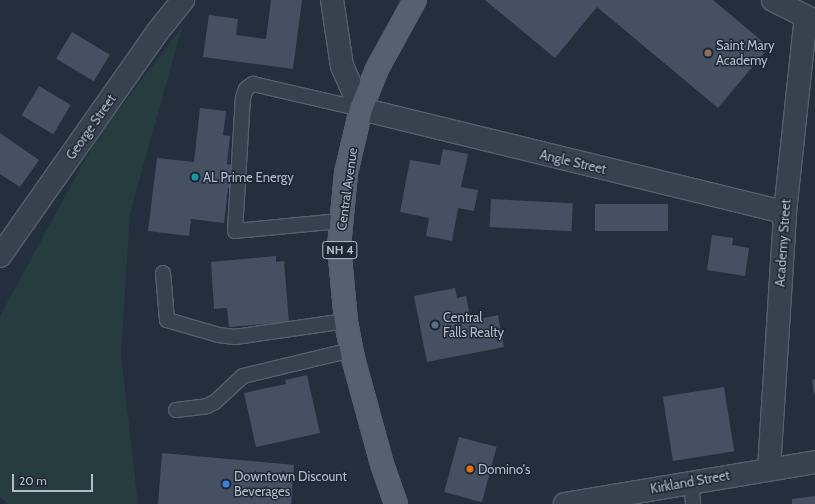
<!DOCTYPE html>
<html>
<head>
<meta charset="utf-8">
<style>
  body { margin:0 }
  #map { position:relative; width:815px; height:504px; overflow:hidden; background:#242f3e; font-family:Cabin,sans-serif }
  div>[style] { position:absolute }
  .green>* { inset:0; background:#263c3f }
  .building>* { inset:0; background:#455162; transform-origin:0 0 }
  .roads { filter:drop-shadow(1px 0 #565f6c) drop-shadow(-1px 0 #565f6c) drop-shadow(0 1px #565f6c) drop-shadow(0 -1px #565f6c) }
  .lane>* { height:14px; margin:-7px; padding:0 7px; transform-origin:7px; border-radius:7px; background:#38414e }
  .street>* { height:22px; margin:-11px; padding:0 11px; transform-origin:11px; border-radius:11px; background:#38414e }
  .primary>* { height:22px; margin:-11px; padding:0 11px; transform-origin:11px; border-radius:11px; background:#56606e }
  .dots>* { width:11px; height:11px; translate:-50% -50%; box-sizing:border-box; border:2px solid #1d2633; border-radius:50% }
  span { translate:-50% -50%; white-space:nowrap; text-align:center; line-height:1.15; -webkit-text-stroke:3px #1d2633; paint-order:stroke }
  .shield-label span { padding:1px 3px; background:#1d2633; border:1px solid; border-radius:3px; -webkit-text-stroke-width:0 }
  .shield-label { font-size:12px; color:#b4bcc9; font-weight:700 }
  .poi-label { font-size:13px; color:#b4bcc9 }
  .left { translate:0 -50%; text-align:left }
  .street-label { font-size:13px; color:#b4bcc9 }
  .scale { position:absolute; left:12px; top:474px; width:81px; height:18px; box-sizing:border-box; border:2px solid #b4bcc9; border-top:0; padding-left:5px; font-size:12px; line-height:14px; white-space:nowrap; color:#b4bcc9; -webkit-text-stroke:3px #1d2633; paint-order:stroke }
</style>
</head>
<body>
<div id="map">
  <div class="green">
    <i style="clip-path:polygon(182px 27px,130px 213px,121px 354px,138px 504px,8px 504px,0 497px,0 316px,97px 138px)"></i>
  </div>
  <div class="building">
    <i style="clip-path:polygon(271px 0,302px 0,293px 69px,203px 57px,209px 15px,238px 19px,236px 35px,266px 39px)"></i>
    <i style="clip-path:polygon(485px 0,713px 0,769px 47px,718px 108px,597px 7px,555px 58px)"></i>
    <i style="left:72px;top:32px;width:44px;height:31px;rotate:31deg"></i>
    <i style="left:39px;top:86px;width:37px;height:34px;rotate:31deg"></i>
    <i style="clip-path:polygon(200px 108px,226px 111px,223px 135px,230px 136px,227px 164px,237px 166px,234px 189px,228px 188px,224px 223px,191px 219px,189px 236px,148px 231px,157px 158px,194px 162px)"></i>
    <i style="clip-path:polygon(0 133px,39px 160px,20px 187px,0 174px)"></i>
    <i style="clip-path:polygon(443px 149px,468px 154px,461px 187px,478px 190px,474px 211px,458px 208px,452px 241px,426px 236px,429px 218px,400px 212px,410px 160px,440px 165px)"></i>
    <i style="left:491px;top:199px;width:82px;height:28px;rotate:3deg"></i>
    <i style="left:595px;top:204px;width:73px;height:27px"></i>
    <i style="clip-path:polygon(712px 235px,733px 238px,732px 245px,749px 248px,745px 276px,707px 270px)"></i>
    <i style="clip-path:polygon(276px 256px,276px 262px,284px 261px,289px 322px,229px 327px,227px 308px,214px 309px,211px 262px)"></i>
    <i style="clip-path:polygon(455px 288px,457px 298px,466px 296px,471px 321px,498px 315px,504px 347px,427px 362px,414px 296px)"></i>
    <i style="clip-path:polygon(307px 375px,320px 433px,256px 447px,244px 393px,286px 384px,285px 380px)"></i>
    <i style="clip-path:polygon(815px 379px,815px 394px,814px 394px,812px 380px)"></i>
    <i style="left:724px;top:387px;width:65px;height:62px;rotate:81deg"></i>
    <i style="left:459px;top:437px;width:39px;height:57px;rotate:15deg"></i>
    <i style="clip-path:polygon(162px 453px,294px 465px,291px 504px,158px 504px)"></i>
    <i style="clip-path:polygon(815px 496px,815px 504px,792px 504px,792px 499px)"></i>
  </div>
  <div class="roads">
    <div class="lane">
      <i style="left:341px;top:221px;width:106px;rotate:174.6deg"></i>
      <i style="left:235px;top:231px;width:133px;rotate:-86.6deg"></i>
      <i style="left:243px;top:98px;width:9px;rotate:-72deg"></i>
      <i style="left:246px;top:89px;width:9px;rotate:-36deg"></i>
      <i style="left:253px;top:84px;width:111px;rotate:13deg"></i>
      <i style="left:163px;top:273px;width:47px;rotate:85.1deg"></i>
      <i style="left:167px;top:320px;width:54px;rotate:16.1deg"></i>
      <i style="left:219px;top:335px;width:16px;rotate:7deg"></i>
      <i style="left:235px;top:337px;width:112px;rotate:-8.2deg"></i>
      <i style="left:176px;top:410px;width:31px;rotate:-7deg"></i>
      <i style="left:207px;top:406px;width:9px;rotate:-27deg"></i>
      <i style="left:215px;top:402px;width:38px;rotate:-43deg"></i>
      <i style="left:243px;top:376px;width:111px;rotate:-13.5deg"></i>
      <i style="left:691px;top:481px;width:23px;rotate:85deg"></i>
    </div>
    <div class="street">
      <i style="left:332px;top:0;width:67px;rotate:81.4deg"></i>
      <i style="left:342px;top:66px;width:47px;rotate:66.2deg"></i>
      <i style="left:361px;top:109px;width:436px;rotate:13.7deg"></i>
      <i style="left:773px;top:0;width:47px;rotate:26.6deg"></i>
      <i style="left:0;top:256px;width:275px;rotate:-54.9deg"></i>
      <i style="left:158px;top:31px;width:40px;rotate:-51deg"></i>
      <i style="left:769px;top:469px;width:257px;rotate:-86.4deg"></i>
      <i style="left:785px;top:212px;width:196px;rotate:-83.9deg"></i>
      <i style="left:565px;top:504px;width:254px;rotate:-9.5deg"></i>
    </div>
    <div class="primary">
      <i style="left:396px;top:504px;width:42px;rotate:-109.3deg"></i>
      <i style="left:382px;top:464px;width:110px;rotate:-105.3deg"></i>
      <i style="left:353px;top:358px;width:38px;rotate:-101deg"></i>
      <i style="left:346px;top:321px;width:74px;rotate:-95.4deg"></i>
      <i style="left:339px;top:247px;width:74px;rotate:-84.6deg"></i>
      <i style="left:346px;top:173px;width:66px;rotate:-76.8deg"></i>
      <i style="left:361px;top:109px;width:43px;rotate:-68.2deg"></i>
      <i style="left:377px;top:69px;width:79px;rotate:-61.2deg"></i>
    </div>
  </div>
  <div class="dots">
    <i style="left:708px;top:53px;background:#8d6e63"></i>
    <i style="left:195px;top:177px;background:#0f9aa8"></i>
    <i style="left:435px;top:325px;background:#5c6f8a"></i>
    <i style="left:470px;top:469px;background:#e8710a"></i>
    <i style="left:226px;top:484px;background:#3f7fe0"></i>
  </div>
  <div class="shield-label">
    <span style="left:340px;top:250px">NH 4</span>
  </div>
  <div class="poi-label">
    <span class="left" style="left:716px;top:53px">Saint Mary<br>Academy</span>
    <span class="left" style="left:203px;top:177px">AL Prime Energy</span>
    <span class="left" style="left:443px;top:325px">Central<br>Falls Realty</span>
    <span class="left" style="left:478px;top:469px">Domino's</span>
    <span class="left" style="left:234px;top:484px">Downtown Discount<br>Beverages</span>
  </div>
  <div class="street-label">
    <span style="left:91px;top:127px;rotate:-55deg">George Street</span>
    <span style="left:573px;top:162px;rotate:13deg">Angle Street</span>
    <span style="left:347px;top:189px;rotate:-82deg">Central Avenue</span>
    <span style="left:783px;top:243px;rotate:-86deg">Academy Street</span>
    <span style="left:690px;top:482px;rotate:-10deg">Kirkland Street</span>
  </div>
  <div class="scale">20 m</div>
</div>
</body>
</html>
